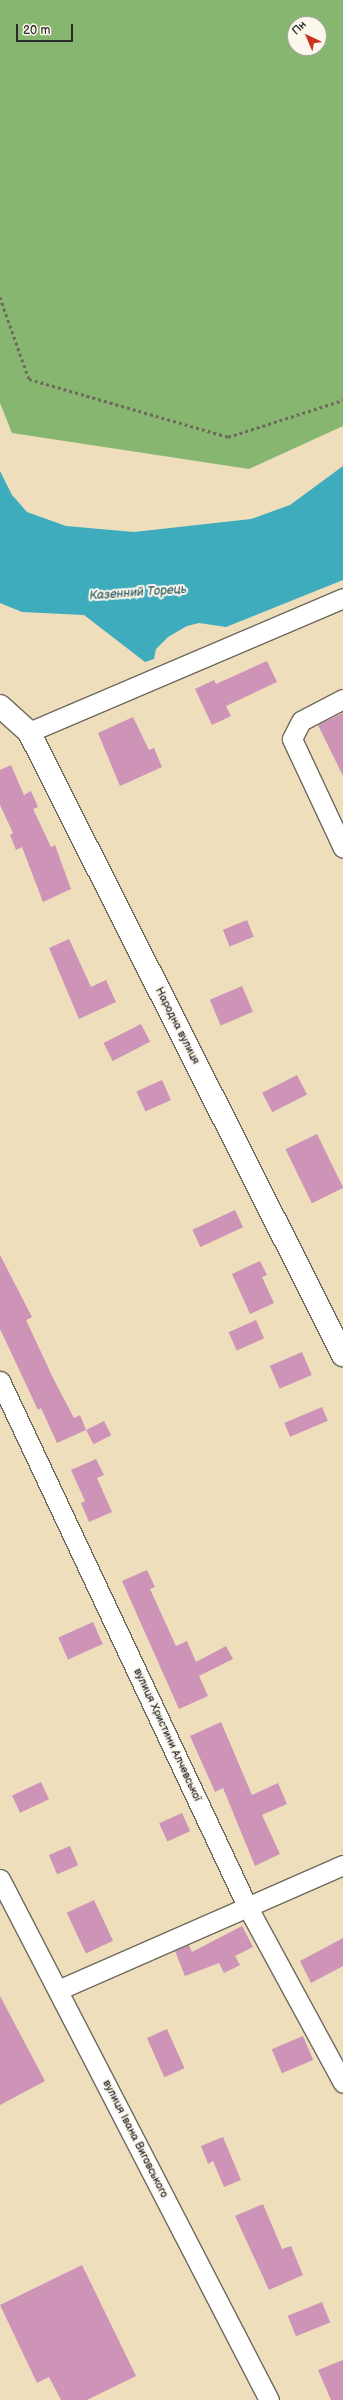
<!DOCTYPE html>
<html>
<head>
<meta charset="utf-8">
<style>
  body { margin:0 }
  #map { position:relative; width:343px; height:2400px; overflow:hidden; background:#eedebc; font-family:"Balsamiq Sans",sans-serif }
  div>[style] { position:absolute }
  .forest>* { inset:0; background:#86b66f }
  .water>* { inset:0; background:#3facbe }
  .building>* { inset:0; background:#cd94b8; transform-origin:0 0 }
  .path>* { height:2.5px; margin-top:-1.25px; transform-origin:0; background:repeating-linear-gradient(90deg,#6f6a5e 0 3px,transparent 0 6px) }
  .roads { filter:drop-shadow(1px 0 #6f6a5e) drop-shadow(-1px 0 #6f6a5e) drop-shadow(0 1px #6f6a5e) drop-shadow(0 -1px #6f6a5e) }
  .minor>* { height:19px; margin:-9.5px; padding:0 9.5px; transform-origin:9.5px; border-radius:9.5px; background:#fff }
  .tertiary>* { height:22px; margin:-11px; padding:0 11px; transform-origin:11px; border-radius:11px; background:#fff }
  span { translate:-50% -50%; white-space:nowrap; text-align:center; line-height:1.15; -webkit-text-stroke:4px #fbf7ec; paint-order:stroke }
  .street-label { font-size:11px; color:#2b2b2b }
  .water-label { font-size:12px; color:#335f66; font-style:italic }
  .north { position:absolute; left:287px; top:16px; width:40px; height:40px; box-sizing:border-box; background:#fbf7ec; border:1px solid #a8a59f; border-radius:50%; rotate:316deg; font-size:11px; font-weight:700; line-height:16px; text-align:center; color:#2b2b2b }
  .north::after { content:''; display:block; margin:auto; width:14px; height:18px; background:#c8321e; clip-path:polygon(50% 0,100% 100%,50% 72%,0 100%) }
  .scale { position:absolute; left:16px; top:24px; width:57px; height:18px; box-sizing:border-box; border:2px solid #2b2b2b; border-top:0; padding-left:5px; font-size:12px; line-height:14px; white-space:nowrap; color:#2b2b2b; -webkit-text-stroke:3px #fbf7ec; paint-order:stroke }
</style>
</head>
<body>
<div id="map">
  <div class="forest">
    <i style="clip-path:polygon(evenodd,0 0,343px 0,343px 426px,249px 469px,12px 433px,0 403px,0 0,295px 24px,319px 24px,319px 48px,295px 48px,295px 24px)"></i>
  </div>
  <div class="water">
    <i style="clip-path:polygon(343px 466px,343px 580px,226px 627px,199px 623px,187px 626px,168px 637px,156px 649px,154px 659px,145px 662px,84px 615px,22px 612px,0 603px,0 471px,12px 495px,27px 512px,66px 526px,134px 532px,251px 519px,290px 505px)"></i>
  </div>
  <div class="building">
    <i style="clip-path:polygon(267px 661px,277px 682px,226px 706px,231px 716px,212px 725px,195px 689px,214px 680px,216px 684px)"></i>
    <i style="clip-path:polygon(343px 713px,343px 776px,318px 725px)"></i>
    <i style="clip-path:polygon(133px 717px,149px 750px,154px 748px,162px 767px,120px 786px,98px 733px)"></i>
    <i style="clip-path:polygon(11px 765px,24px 795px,31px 791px,38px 807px,33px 809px,51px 847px,55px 845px,71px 889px,43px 902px,22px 847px,16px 850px,10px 835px,13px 833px,0 805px,0 770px)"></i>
    <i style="left:247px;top:920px;width:18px;height:26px;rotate:68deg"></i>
    <i style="clip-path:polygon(69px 939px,91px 987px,106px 980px,116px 1002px,79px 1019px,49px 948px)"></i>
    <i style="left:242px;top:986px;width:28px;height:35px;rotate:67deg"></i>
    <i style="left:141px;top:1024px;width:20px;height:42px;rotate:63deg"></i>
    <i style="left:297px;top:1075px;width:22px;height:39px;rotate:63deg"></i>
    <i style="left:162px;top:1080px;width:22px;height:28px;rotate:66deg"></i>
    <i style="left:317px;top:1134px;width:60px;height:35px;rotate:64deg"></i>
    <i style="left:235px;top:1210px;width:19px;height:47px;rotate:65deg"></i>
    <i style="clip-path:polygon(0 1255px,32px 1317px,26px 1320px,54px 1380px,74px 1418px,80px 1415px,86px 1430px,57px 1443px,41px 1408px,38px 1410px,0 1329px)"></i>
    <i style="clip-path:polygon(260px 1261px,267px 1275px,262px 1277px,274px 1303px,250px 1314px,232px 1274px)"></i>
    <i style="left:256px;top:1320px;width:20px;height:30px;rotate:66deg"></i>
    <i style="left:302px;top:1352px;width:25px;height:35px;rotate:67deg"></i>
    <i style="left:322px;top:1407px;width:15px;height:41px;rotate:67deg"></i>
    <i style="left:104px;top:1421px;width:16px;height:20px;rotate:63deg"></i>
    <i style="clip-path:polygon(96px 1459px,104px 1475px,97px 1478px,112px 1512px,89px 1522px,81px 1503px,85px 1501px,71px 1470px)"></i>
    <i style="clip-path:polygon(147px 1570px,155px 1587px,150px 1589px,176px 1646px,187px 1641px,196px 1662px,226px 1646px,233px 1659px,199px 1676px,208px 1696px,179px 1709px,122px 1581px)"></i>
    <i style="left:93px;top:1622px;width:24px;height:38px;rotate:66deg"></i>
    <i style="clip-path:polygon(221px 1722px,252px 1795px,278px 1783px,287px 1804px,262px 1815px,280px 1854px,255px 1866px,223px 1788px,215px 1792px,190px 1736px)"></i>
    <i style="left:41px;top:1782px;width:19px;height:32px;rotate:65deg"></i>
    <i style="left:182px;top:1813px;width:20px;height:25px;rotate:66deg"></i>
    <i style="left:70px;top:1846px;width:21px;height:23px;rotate:67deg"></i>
    <i style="left:94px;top:1900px;width:45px;height:30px;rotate:65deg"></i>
    <i style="clip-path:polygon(242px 1926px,253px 1947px,235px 1956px,240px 1965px,224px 1973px,219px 1963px,185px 1976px,175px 1951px,189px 1945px,192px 1952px)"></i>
    <i style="clip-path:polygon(343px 1938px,343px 1966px,311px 1983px,300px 1961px)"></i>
    <i style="clip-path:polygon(0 1996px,45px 2081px,0 2105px)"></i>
    <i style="left:167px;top:2029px;width:43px;height:22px;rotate:66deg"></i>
    <i style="left:303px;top:2036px;width:26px;height:34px;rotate:67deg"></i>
    <i style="clip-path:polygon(223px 2137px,241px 2180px,224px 2187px,213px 2161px,208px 2164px,201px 2146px)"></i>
    <i style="clip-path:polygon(263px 2204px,282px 2249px,291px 2246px,303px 2275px,269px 2290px,235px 2216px)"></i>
    <i style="clip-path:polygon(82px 2265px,136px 2376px,87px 2400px,61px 2400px,49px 2377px,37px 2383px,0 2305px)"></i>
    <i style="left:322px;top:2302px;width:22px;height:37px;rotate:68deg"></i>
    <i style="clip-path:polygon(343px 2360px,343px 2400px,331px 2400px,318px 2370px)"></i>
  </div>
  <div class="path">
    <i style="left:0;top:297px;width:87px;rotate:70.5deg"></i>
    <i style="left:29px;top:379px;width:207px;rotate:16.2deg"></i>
    <i style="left:228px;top:437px;width:121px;rotate:-17.8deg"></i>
  </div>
  <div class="roads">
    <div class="minor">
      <i style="left:343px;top:699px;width:47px;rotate:152.4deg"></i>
      <i style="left:301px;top:721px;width:20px;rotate:117deg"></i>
      <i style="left:292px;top:739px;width:120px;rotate:64.9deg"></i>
      <i style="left:29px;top:732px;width:341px;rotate:-23.1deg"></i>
      <i style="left:0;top:1381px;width:580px;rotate:64.8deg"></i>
      <i style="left:247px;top:1906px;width:201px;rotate:61.5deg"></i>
      <i style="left:0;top:1879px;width:586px;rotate:62.69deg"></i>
      <i style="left:58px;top:1990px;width:311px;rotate:-23.7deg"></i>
    </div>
    <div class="tertiary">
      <i style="left:0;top:706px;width:39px;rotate:42deg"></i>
      <i style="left:29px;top:732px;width:698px;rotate:63.25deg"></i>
    </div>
  </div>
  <div class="street-label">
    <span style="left:177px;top:1026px;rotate:63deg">Народна вулиця</span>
    <span style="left:167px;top:1735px;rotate:65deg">вулиця Христини Алчевської</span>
    <span style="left:135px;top:2139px;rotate:63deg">вулиця Івана Виговського</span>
  </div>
  <div class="water-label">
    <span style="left:138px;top:593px;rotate:-4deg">Казенний Торець</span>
  </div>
  <div class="north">Пн</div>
  <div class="scale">20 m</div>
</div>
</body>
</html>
